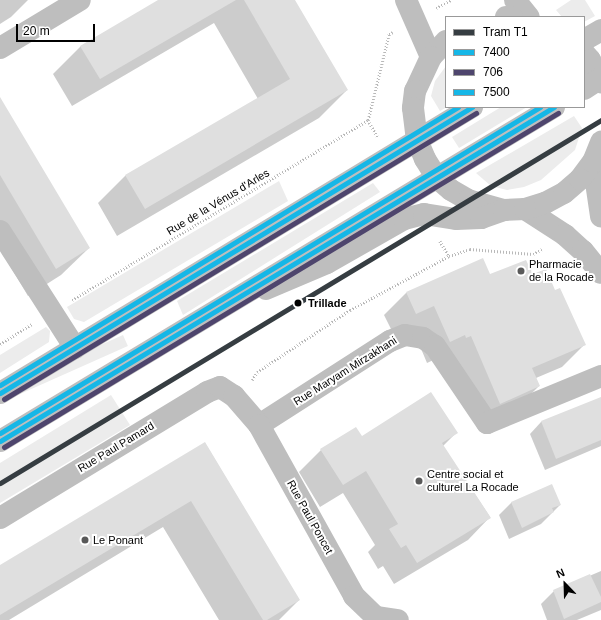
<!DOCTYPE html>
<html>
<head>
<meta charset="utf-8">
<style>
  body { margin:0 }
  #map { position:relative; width:601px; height:620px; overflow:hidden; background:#fff; font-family:Arial,sans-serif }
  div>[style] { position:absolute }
  .green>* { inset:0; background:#ececec; transform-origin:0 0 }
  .shadow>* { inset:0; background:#0003 }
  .building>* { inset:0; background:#dfdfdf }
  .path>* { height:2.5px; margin-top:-1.25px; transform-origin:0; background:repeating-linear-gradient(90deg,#b9b9b9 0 1px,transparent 0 3px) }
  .minor>* { height:22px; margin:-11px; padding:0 11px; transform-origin:11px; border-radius:11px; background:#bebebe }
  .major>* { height:22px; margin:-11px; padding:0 11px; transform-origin:11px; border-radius:11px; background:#bebebe }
  .bus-1>* { height:5px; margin:-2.5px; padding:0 2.5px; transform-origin:2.5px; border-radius:2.5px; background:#15b7e7 }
  .bus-2>* { height:5px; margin:-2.5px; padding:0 2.5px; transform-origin:2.5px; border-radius:2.5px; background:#4e456d }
  .bus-3>* { height:5px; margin:-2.5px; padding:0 2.5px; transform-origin:2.5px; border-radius:2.5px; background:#15b7e7 }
  .tram-1>* { height:5px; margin:-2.5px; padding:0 2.5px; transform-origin:2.5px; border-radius:2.5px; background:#363d42 }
  .dots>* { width:11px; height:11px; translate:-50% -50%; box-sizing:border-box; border:2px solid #fff; border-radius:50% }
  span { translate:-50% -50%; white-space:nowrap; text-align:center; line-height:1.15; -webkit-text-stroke:4px #fff; paint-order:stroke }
  .street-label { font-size:11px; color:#000 }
  .poi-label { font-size:11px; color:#000 }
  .left { translate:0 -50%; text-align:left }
  .stop-label { font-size:11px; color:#000; font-weight:700 }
  .legend { position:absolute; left:445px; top:16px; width:140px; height:92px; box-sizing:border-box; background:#fff; border:1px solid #999; margin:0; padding:5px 7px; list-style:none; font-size:12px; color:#000 }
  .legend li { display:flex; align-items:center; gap:8px; height:20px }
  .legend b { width:20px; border:1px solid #999 }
  .north { position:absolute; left:545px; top:564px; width:40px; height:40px; -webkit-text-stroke:3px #fff; paint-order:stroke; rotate:337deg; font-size:11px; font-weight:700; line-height:16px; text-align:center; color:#000 }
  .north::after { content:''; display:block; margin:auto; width:14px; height:18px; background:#000; clip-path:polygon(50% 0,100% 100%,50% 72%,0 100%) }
  .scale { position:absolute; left:16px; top:24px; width:79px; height:18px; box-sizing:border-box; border:2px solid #000; border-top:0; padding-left:5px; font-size:12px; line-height:14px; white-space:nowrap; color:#000; -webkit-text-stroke:3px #fff; paint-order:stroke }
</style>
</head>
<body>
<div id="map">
  <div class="green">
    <i style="clip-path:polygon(571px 0,585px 0,595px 16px,584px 22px,584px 17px,562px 17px,556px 10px)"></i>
    <i style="clip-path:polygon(446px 66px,447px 107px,440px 111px,431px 96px,435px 81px)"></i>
    <i style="clip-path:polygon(501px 107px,527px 107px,459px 148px,452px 137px)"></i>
    <i style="clip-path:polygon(574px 116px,582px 128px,575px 150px,541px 180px,524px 187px,507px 190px,491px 186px,476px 173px)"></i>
    <i style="clip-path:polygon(279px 181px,288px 201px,84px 322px,74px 319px,67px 307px)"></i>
    <i style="clip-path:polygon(373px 183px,380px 192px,183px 315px,177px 301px)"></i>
    <i style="clip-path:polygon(46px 327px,50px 331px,49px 342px,0 373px,0 355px)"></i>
    <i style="left:123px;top:335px;width:12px;height:144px;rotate:66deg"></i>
    <i style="clip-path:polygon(111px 395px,130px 425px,0 503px,0 463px)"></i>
  </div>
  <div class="shadow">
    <i style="clip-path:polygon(0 0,28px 0,11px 17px,0 24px)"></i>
    <i style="clip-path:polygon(160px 0,294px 0,347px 90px,319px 118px,117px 236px,98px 203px,125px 176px,258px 99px,214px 23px,72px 106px,53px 74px,81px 46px)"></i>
    <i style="clip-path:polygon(0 109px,89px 248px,61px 275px,28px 296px,0 249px)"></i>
    <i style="clip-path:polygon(533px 275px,555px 291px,584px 345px,562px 367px,536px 378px,539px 386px,517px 408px,478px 426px,442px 356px,427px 363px,412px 327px,394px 335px,384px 315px,406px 293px,490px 276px)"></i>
    <i style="clip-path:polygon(601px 398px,601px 446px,545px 470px,530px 434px,541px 422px)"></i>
    <i style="clip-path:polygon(456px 433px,443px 446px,490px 517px,468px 540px,394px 584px,383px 566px,378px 569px,368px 552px,375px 545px,343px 493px,320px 507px,299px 472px,321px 450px,362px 438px)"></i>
    <i style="clip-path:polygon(205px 443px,299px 600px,279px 620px,219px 620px,163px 527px,9px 620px,0 620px,0 567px)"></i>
    <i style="clip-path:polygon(512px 502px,560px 505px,541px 524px,509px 539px,499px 515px)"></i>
    <i style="clip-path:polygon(601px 571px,601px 610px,577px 620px,547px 620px,541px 604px,554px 591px)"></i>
  </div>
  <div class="building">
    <i style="clip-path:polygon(158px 0,236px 0,100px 79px,80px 46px)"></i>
    <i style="clip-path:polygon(244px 0,295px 0,348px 90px,145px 209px,125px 175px,290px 79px)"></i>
    <i style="clip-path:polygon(0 97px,90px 248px,56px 269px,0 175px)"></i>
    <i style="clip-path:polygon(483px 258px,490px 274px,526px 260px,533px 274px,546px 269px,555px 290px,560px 288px,586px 345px,532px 368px,540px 386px,500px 404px,471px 336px,466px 338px,465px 335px,450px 342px,434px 306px,416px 314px,406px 292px)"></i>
    <i style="clip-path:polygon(431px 392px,458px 433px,442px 443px,491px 518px,417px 563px,406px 545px,401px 548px,389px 529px,398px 524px,366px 471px,343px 485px,320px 449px,356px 427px,362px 436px)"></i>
    <i style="clip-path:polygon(601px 397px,601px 440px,556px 459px,541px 421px)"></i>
    <i style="clip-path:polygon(205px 442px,300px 600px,267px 620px,263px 620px,191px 501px,0 615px,0 565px)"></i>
    <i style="clip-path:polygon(552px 484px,561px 505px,552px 508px,554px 512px,522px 528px,511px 502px)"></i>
    <i style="clip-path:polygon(590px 574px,601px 597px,601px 602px,564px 619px,553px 590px)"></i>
  </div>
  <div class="path">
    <i style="left:436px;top:8px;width:17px;rotate:-28deg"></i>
    <i style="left:368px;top:120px;width:20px;rotate:60deg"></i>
    <i style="left:440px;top:241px;width:17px;rotate:59deg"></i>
    <i style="left:72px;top:300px;width:346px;rotate:-31.3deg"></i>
    <i style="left:368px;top:120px;width:89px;rotate:-76.3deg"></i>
    <i style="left:389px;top:34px;width:4px;rotate:-27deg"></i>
    <i style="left:0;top:344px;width:38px;rotate:-32deg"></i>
    <i style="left:252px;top:380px;width:9px;rotate:-58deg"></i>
    <i style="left:257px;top:372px;width:112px;rotate:-33.7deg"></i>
    <i style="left:350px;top:310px;width:113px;rotate:-28.6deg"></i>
    <i style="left:449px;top:256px;width:22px;rotate:-18deg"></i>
    <i style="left:470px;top:249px;width:63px;rotate:4.5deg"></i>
    <i style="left:533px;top:254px;width:10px;rotate:-29deg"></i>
  </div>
  <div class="minor">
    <i style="left:406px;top:0;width:62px;rotate:66.3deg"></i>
    <i style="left:515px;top:0;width:22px;rotate:51deg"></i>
    <i style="left:506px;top:17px;width:6px"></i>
    <i style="left:446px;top:41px;width:22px;rotate:133deg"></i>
    <i style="left:431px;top:57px;width:38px;rotate:115deg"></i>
    <i style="left:415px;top:91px;width:17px;rotate:97deg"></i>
    <i style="left:413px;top:108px;width:32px;rotate:83deg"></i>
    <i style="left:417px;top:140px;width:21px;rotate:67deg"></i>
    <i style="left:425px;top:159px;width:22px;rotate:58deg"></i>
    <i style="left:437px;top:178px;width:18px;rotate:41deg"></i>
    <i style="left:451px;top:190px;width:20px;rotate:30deg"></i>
    <i style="left:468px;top:200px;width:37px;rotate:16deg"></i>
    <i style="left:0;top:48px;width:93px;rotate:-31deg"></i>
    <i style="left:584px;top:53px;width:9px;rotate:49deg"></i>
    <i style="left:590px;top:60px;width:25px;rotate:64deg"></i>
    <i style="left:593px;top:162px;width:55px;rotate:81.6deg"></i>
    <i style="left:525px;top:209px;width:48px;rotate:33deg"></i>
    <i style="left:565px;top:235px;width:24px;rotate:42deg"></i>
    <i style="left:583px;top:251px;width:28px;rotate:51deg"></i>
    <i style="left:0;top:231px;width:139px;rotate:57.3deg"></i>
    <i style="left:266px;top:289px;width:66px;rotate:-23.1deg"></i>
    <i style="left:327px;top:263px;width:89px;rotate:-29.7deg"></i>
    <i style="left:404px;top:219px;width:21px;rotate:-14deg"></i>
    <i style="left:424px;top:214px;width:32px;rotate:9deg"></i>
    <i style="left:456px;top:219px;width:25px;rotate:-2deg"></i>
    <i style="left:481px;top:218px;width:24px;rotate:-19deg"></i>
    <i style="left:504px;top:210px;width:21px;rotate:-3deg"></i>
    <i style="left:525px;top:209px;width:21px;rotate:-17deg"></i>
    <i style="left:545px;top:203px;width:21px;rotate:-28deg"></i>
    <i style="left:564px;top:193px;width:21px;rotate:-41deg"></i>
    <i style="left:580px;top:179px;width:21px;rotate:-53deg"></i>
    <i style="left:593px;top:162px;width:22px;rotate:-68deg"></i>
    <i style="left:259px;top:425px;width:156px;rotate:-32.7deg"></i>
    <i style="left:390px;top:341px;width:16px;rotate:-22deg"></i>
    <i style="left:405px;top:335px;width:18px;rotate:9deg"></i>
    <i style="left:423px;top:338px;width:14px;rotate:34deg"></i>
    <i style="left:435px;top:346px;width:93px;rotate:56deg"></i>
    <i style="left:487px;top:423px;width:123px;rotate:-22.4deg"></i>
    <i style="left:0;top:518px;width:242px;rotate:-31.3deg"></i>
    <i style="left:207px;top:392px;width:14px;rotate:-21deg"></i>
    <i style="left:220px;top:387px;width:17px;rotate:33deg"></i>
    <i style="left:234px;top:396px;width:38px;rotate:49deg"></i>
    <i style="left:259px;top:425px;width:196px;rotate:60.9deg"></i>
    <i style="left:354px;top:596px;width:30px;rotate:44deg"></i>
    <i style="left:376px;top:617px;width:22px;rotate:8deg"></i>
  </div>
  <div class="major">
    <i style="left:584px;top:40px;width:20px;rotate:-30deg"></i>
    <i style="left:584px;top:89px;width:20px;rotate:-33deg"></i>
    <i style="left:0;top:393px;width:552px;rotate:-31.21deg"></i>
    <i style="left:0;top:441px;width:647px;rotate:-31.09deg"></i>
  </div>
  <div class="bus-1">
    <i style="left:0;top:393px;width:552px;rotate:-31.21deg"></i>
    <i style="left:0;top:441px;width:647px;rotate:-31.09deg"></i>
  </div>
  <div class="bus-2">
    <i style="left:4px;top:399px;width:552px;rotate:-31.21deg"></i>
    <i style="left:4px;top:447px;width:647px;rotate:-31.09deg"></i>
  </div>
  <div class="bus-3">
    <i style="left:0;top:385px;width:536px;rotate:-31.26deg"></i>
    <i style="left:0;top:433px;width:631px;rotate:-31.12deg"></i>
  </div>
  <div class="tram-1">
    <i style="left:0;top:483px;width:702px;rotate:-31.13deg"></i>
  </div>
  <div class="dots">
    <i style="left:521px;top:271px;background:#595959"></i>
    <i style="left:298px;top:303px;background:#000"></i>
    <i style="left:419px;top:481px;background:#595959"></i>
    <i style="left:85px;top:540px;background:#595959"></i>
  </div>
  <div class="street-label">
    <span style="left:218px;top:202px;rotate:-31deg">Rue de la Vénus d'Arles</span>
    <span style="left:345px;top:371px;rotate:-32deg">Rue Maryam Mirzakhani</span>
    <span style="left:116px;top:447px;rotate:-31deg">Rue Paul Pamard</span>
    <span style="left:310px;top:517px;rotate:61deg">Rue Paul Poncet</span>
  </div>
  <div class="poi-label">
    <span class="left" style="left:529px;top:271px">Pharmacie<br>de la Rocade</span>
    <span class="left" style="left:427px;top:481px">Centre social et<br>culturel La Rocade</span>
    <span class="left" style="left:93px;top:540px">Le Ponant</span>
  </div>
  <div class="stop-label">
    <span class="left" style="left:308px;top:303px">Trillade</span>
  </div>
  <ul class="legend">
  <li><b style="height:5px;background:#363d42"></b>Tram T1</li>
  <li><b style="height:5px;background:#15b7e7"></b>7400</li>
  <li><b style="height:5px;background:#4e456d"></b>706</li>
  <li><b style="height:5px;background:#15b7e7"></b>7500</li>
  </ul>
  <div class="north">N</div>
  <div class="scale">20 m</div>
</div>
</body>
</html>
